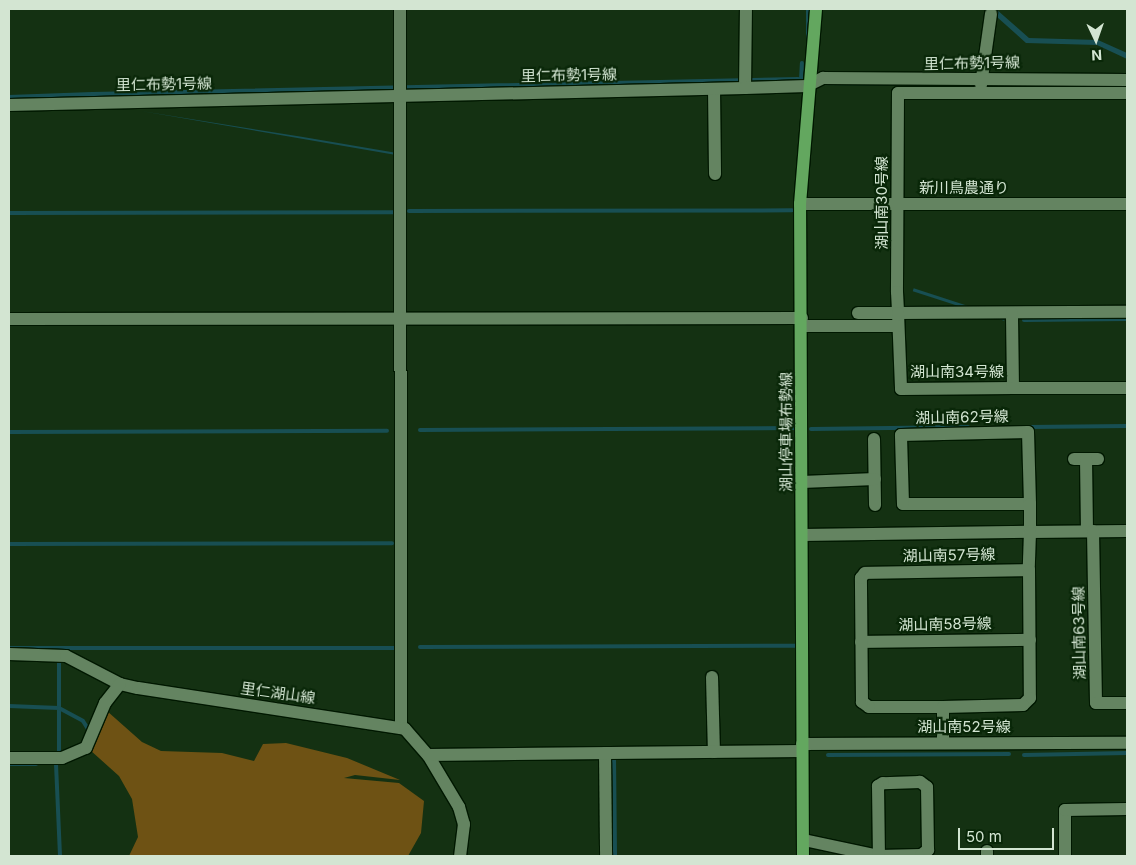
<!DOCTYPE html>
<html>
<head>
<meta charset="utf-8">
<style>
  body { margin:0 }
  #map { position:relative; width:1136px; height:865px; overflow:hidden; background:#143112; font-family:Inter,"Noto Sans JP",sans-serif }
  div>[style] { position:absolute }
  .forest>* { inset:0; background:#6e5214 }
  .water>* { inset:0; background:#184f53; transform-origin:0 0 }
  .stream>* { height:4px; margin:-2px; padding:0 2px; transform-origin:2px; border-radius:2px; background:#184f53 }
  .roads { filter:drop-shadow(1px 0 #001800) drop-shadow(-1px 0 #001800) drop-shadow(0 1px #001800) drop-shadow(0 -1px #001800) }
  .minor>* { height:12px; margin:-6px; padding:0 6px; transform-origin:6px; border-radius:6px; background:#648461 }
  .major>* { height:12px; margin:-6px; padding:0 6px; transform-origin:6px; border-radius:6px; background:#63a75f }
  span { translate:-50% -50%; white-space:nowrap; text-align:center; line-height:1.15; -webkit-text-stroke:4.5px #092708; paint-order:stroke }
  .street-label { font-size:15px; color:#d3e5d2 }
  .frame { position:absolute; inset:0; border:10px solid #d3e5d2; pointer-events:none }
  .north { position:absolute; left:1071px; top:15px; width:50px; height:50px; -webkit-text-stroke:4px #092708; paint-order:stroke; rotate:177deg; font-size:14px; font-weight:700; line-height:20px; text-align:center; color:#d3e5d2 }
  .north::after { content:''; display:block; margin:auto; width:18px; height:22px; background:#d3e5d2; clip-path:polygon(50% 0,100% 100%,50% 72%,0 100%) }
  .scale { position:absolute; left:958px; top:828px; width:96px; height:22px; box-sizing:border-box; border:2px solid #d3e5d2; border-top:0; padding-left:6px; font-size:15px; line-height:18px; white-space:nowrap; color:#d3e5d2; -webkit-text-stroke:4px #092708; paint-order:stroke }
</style>
</head>
<body>
<div id="map">
  <div class="forest">
    <i style="clip-path:polygon(107px 711px,142px 742px,161px 751px,222px 753px,254px 761px,263px 744px,286px 743px,347px 758px,400px 780px,355px 775px,344px 778px,399px 783px,424px 801px,421px 833px,408px 856px,129px 856px,138px 837px,132px 799px,119px 776px,90px 750px)"></i>
  </div>
  <div class="water">
    <i style="left:806px;top:9px;width:4px;height:59px"></i>
    <i style="clip-path:polygon(988px 9px,996px 9px,1029px 38px,1098px 40px,1127px 53px,1127px 59px,1097px 45px,1026px 43px)"></i>
    <i style="clip-path:polygon(798px 77px,820px 81px,1127px 83px,1127px 87px,818px 85px,794px 81px,9px 99px,9px 95px,92px 92px)"></i>
    <i style="clip-path:polygon(141px 111px,303px 137px,397px 153px,396px 155px)"></i>
    <i style="left:1005px;top:318px;width:3px;height:96px;rotate:108deg"></i>
  </div>
  <div class="stream">
    <i style="left:801px;top:80px;width:17px;rotate:-87deg"></i>
    <i style="left:409px;top:211px;width:383px;rotate:-0.1deg"></i>
    <i style="left:9px;top:213px;width:386px;rotate:-0.1deg"></i>
    <i style="left:1024px;top:320px;width:103px;rotate:-0.6deg"></i>
    <i style="left:1028px;top:427px;width:99px;rotate:-0.6deg"></i>
    <i style="left:811px;top:429px;width:157px;rotate:-0.7deg"></i>
    <i style="left:420px;top:430px;width:375px;rotate:-0.3deg"></i>
    <i style="left:9px;top:432px;width:378px;rotate:-0.2deg"></i>
    <i style="left:9px;top:544px;width:383px;rotate:-0.1deg"></i>
    <i style="left:420px;top:647px;width:376px;rotate:-0.2deg"></i>
    <i style="left:9px;top:648px;width:386px"></i>
    <i style="left:59px;top:659px;width:95px;rotate:90deg"></i>
    <i style="left:9px;top:706px;width:50px;rotate:2.3deg"></i>
    <i style="left:59px;top:708px;width:27px;rotate:28deg"></i>
    <i style="left:83px;top:721px;width:9px;rotate:58deg"></i>
    <i style="left:828px;top:755px;width:181px;rotate:-0.3deg"></i>
    <i style="left:1024px;top:755px;width:103px;rotate:-1.1deg"></i>
    <i style="left:614px;top:758px;width:98px;rotate:89.4deg"></i>
    <i style="left:9px;top:764px;width:27px"></i>
    <i style="left:56px;top:764px;width:92px;rotate:87.5deg"></i>
  </div>
  <div class="roads">
    <div class="minor">
      <i style="left:400px;top:9px;width:719px;rotate:89.92deg"></i>
      <i style="left:981px;top:85px;width:72px;rotate:-82deg"></i>
      <i style="left:745px;top:88px;width:79px;rotate:-89.3deg"></i>
      <i style="left:714px;top:89px;width:85px;rotate:89.3deg"></i>
      <i style="left:1127px;top:93px;width:229px;rotate:180deg"></i>
      <i style="left:898px;top:93px;width:199px;rotate:90.3deg"></i>
      <i style="left:897px;top:292px;width:21px;rotate:87deg"></i>
      <i style="left:898px;top:313px;width:229px;rotate:-0.3deg"></i>
      <i style="left:9px;top:105px;width:736px;rotate:-1.32deg"></i>
      <i style="left:745px;top:88px;width:62px;rotate:-1.8deg"></i>
      <i style="left:807px;top:86px;width:18px;rotate:-27deg"></i>
      <i style="left:823px;top:78px;width:304px;rotate:0.4deg"></i>
      <i style="left:800px;top:204px;width:327px"></i>
      <i style="left:858px;top:313px;width:40px"></i>
      <i style="left:898px;top:313px;width:76px;rotate:87.7deg"></i>
      <i style="left:901px;top:389px;width:112px;rotate:-0.5deg"></i>
      <i style="left:1013px;top:388px;width:75px;rotate:-90.8deg"></i>
      <i style="left:9px;top:319px;width:793px;rotate:-0.07deg"></i>
      <i style="left:802px;top:326px;width:96px"></i>
      <i style="left:1013px;top:388px;width:114px"></i>
      <i style="left:874px;top:439px;width:66px;rotate:89.1deg"></i>
      <i style="left:1074px;top:459px;width:24px"></i>
      <i style="left:1086px;top:459px;width:72px;rotate:89.2deg"></i>
      <i style="left:802px;top:482px;width:73px;rotate:-2.4deg"></i>
      <i style="left:1030px;top:504px;width:127px;rotate:180deg"></i>
      <i style="left:903px;top:504px;width:69px;rotate:-91.7deg"></i>
      <i style="left:901px;top:435px;width:127px;rotate:-1.4deg"></i>
      <i style="left:1028px;top:432px;width:72px;rotate:88.4deg"></i>
      <i style="left:1030px;top:504px;width:28px;rotate:90deg"></i>
      <i style="left:1030px;top:532px;width:97px;rotate:-0.6deg"></i>
      <i style="left:1093px;top:531px;width:172px;rotate:89deg"></i>
      <i style="left:1096px;top:703px;width:31px"></i>
      <i style="left:802px;top:535px;width:228px;rotate:-0.8deg"></i>
      <i style="left:1030px;top:532px;width:38px;rotate:92deg"></i>
      <i style="left:861px;top:642px;width:169px;rotate:-0.7deg"></i>
      <i style="left:9px;top:654px;width:57px;rotate:2deg"></i>
      <i style="left:66px;top:656px;width:61px;rotate:27.4deg"></i>
      <i style="left:120px;top:684px;width:18px;rotate:13deg"></i>
      <i style="left:138px;top:688px;width:270px;rotate:8.7deg"></i>
      <i style="left:405px;top:729px;width:35px;rotate:49deg"></i>
      <i style="left:428px;top:755px;width:61px;rotate:59.2deg"></i>
      <i style="left:459px;top:807px;width:18px;rotate:74deg"></i>
      <i style="left:464px;top:824px;width:32px;rotate:97deg"></i>
      <i style="left:712px;top:677px;width:75px;rotate:88.5deg"></i>
      <i style="left:943px;top:707px;width:74px;rotate:180deg"></i>
      <i style="left:869px;top:707px;width:9px;rotate:-144deg"></i>
      <i style="left:862px;top:702px;width:124px;rotate:-90.5deg"></i>
      <i style="left:861px;top:578px;width:6px;rotate:-51deg"></i>
      <i style="left:865px;top:573px;width:164px;rotate:-1deg"></i>
      <i style="left:1029px;top:570px;width:128px;rotate:89.6deg"></i>
      <i style="left:1030px;top:698px;width:10px;rotate:135deg"></i>
      <i style="left:1023px;top:705px;width:80px;rotate:178.6deg"></i>
      <i style="left:943px;top:707px;width:36px;rotate:90deg"></i>
      <i style="left:802px;top:744px;width:325px;rotate:-0.2deg"></i>
      <i style="left:605px;top:753px;width:103px;rotate:89.4deg"></i>
      <i style="left:428px;top:755px;width:374px;rotate:-0.6deg"></i>
      <i style="left:9px;top:758px;width:53px"></i>
      <i style="left:62px;top:758px;width:26px;rotate:-23deg"></i>
      <i style="left:86px;top:748px;width:49px;rotate:-67.1deg"></i>
      <i style="left:105px;top:703px;width:24px;rotate:-52deg"></i>
      <i style="left:804px;top:840px;width:77px;rotate:12deg"></i>
      <i style="left:879px;top:856px;width:42px;rotate:-1.4deg"></i>
      <i style="left:921px;top:855px;width:9px;rotate:-36deg"></i>
      <i style="left:928px;top:850px;width:63px;rotate:-90.9deg"></i>
      <i style="left:927px;top:787px;width:9px;rotate:-144deg"></i>
      <i style="left:920px;top:782px;width:37px;rotate:178deg"></i>
      <i style="left:883px;top:783px;width:6px;rotate:149deg"></i>
      <i style="left:878px;top:786px;width:70px;rotate:89.2deg"></i>
      <i style="left:987px;top:851px;width:5px;rotate:90deg"></i>
      <i style="left:1065px;top:856px;width:46px;rotate:-90deg"></i>
      <i style="left:1065px;top:810px;width:62px;rotate:-0.9deg"></i>
    </div>
    <div class="major">
      <i style="left:803px;top:856px;width:652px;rotate:-90.26deg"></i>
      <i style="left:800px;top:204px;width:196px;rotate:-85.3deg"></i>
    </div>
  </div>
  <div class="street-label">
    <span style="left:972px;top:63px;rotate:-1deg">里仁布勢1号線</span>
    <span style="left:569px;top:75px;rotate:-1deg">里仁布勢1号線</span>
    <span style="left:164px;top:84px;rotate:-1deg">里仁布勢1号線</span>
    <span style="left:964px;top:188px">新川鳥農通り</span>
    <span style="left:882px;top:203px;rotate:-90deg">湖山南30号線</span>
    <span style="left:957px;top:372px">湖山南34号線</span>
    <span style="left:962px;top:417px;rotate:-1deg">湖山南62号線</span>
    <span style="left:786px;top:432px;rotate:-90deg">湖山停車場布勢線</span>
    <span style="left:949px;top:555px;rotate:-1deg">湖山南57号線</span>
    <span style="left:945px;top:624px;rotate:-1deg">湖山南58号線</span>
    <span style="left:1079px;top:633px;rotate:-91deg">湖山南63号線</span>
    <span style="left:278px;top:693px;rotate:8deg">里仁湖山線</span>
    <span style="left:964px;top:727px">湖山南52号線</span>
  </div>
  <div class="frame"></div>
  <div class="north">N</div>
  <div class="scale">50 m</div>
</div>
</body>
</html>
